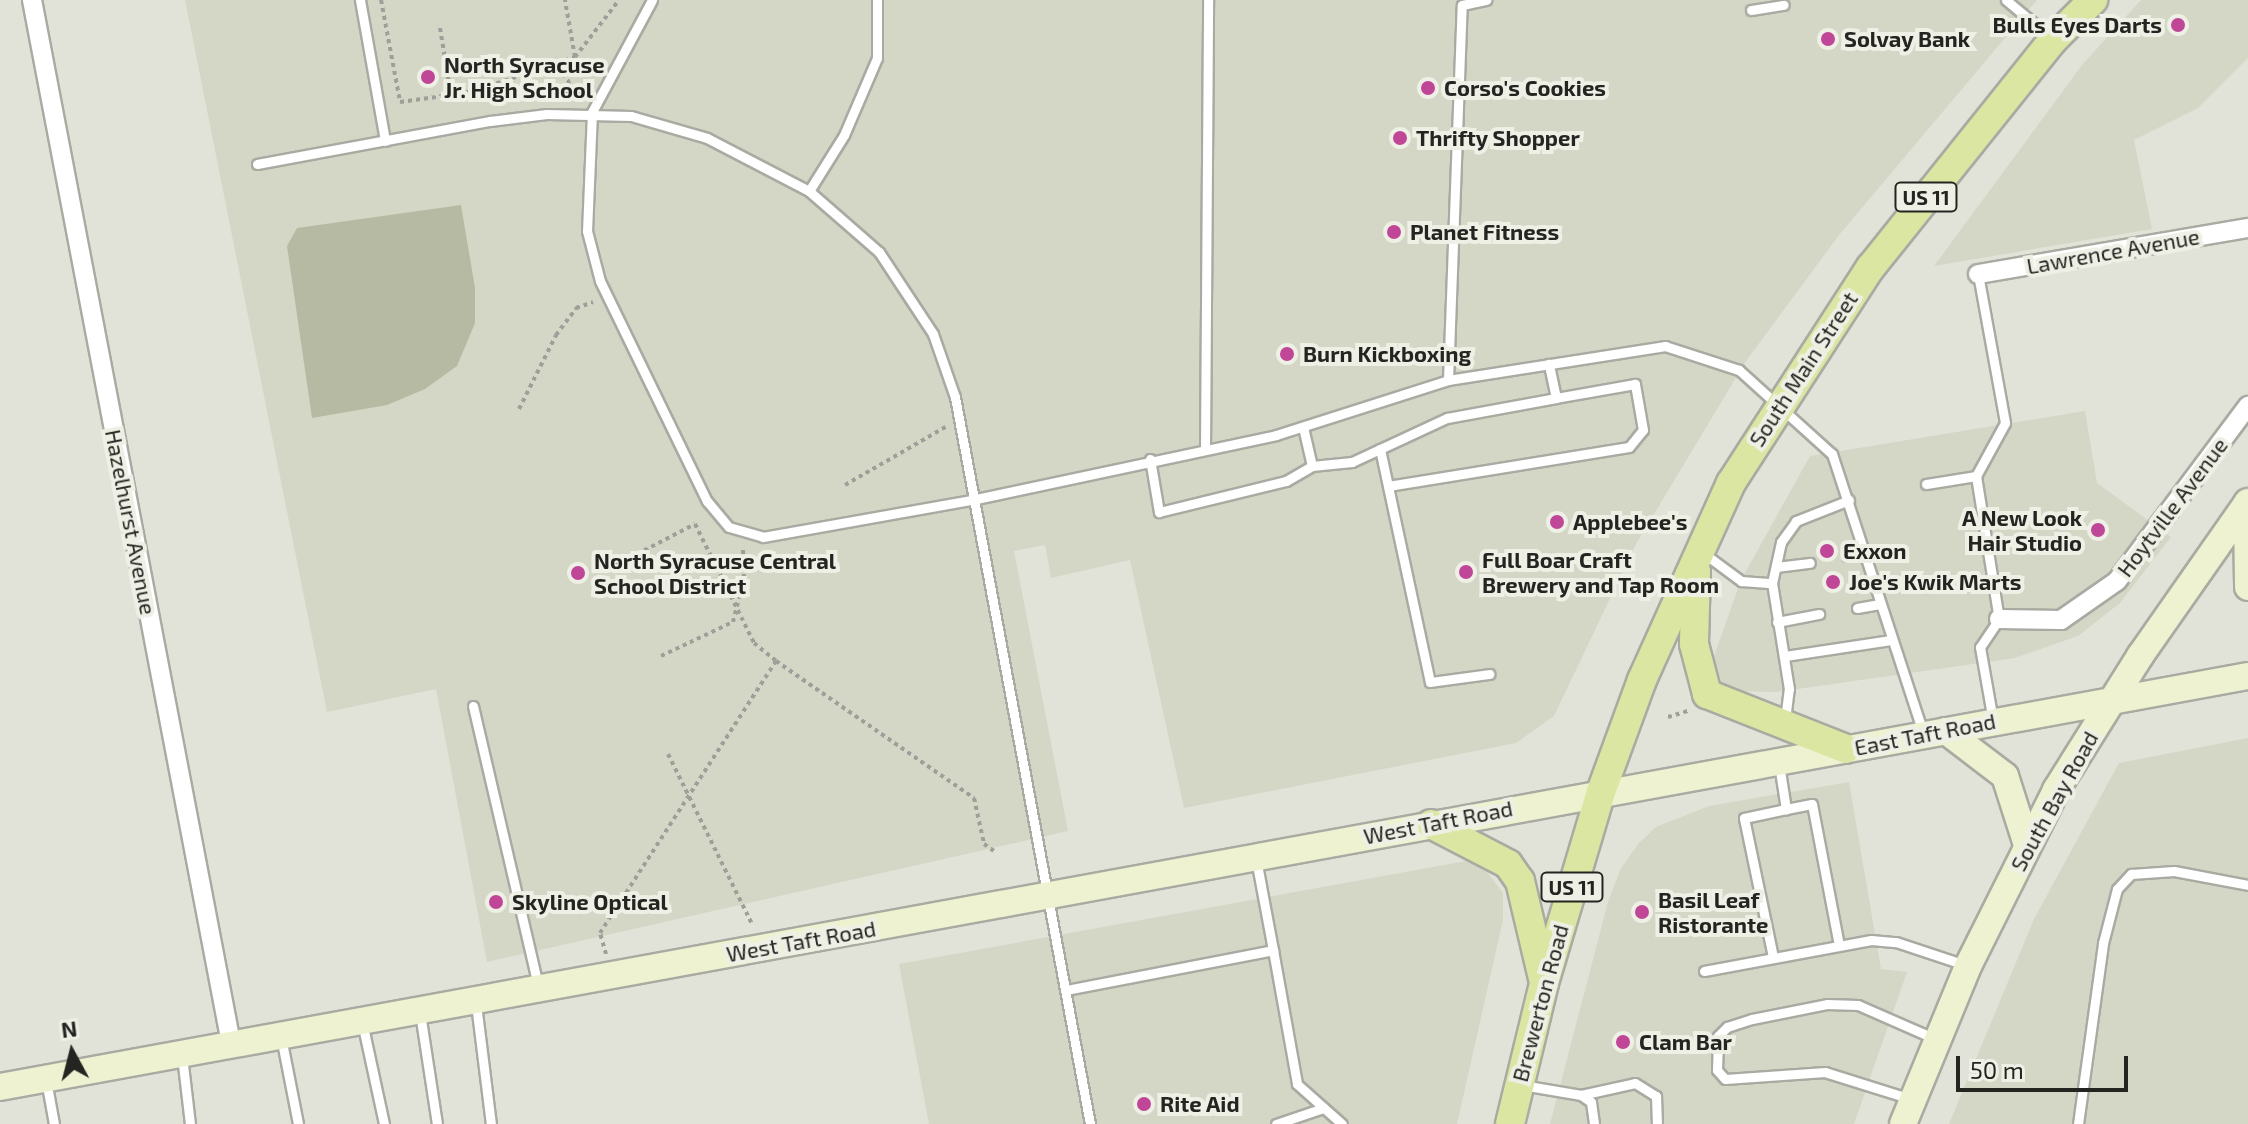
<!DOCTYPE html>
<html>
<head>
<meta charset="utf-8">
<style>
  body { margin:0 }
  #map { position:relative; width:2248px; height:1124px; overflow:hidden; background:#e1e3d9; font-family:"Exo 2",sans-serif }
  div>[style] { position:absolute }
  .built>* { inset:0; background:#d4d7c6 }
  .green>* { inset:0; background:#b6baa2 }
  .path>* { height:4px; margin-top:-2px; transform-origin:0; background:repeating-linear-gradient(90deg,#9e9f98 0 4px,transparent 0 8px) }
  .roads { filter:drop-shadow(2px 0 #a9aba2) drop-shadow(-2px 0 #a9aba2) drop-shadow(0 2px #a9aba2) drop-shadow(0 -2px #a9aba2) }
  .lane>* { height:9px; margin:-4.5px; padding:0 4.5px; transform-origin:4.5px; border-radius:4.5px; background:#fff }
  .street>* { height:18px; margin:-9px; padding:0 9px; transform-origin:9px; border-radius:9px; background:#fff }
  .secondary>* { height:26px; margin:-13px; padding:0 13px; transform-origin:13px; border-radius:13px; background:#eef2d1 }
  .primary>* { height:28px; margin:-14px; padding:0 14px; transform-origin:14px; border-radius:14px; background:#dce6a3 }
  .dots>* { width:22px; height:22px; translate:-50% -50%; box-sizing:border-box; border:4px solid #eef0e6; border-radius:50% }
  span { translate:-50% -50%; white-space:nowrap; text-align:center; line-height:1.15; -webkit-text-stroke:8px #eef0e6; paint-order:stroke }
  .shield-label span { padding:2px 6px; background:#eef0e6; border:2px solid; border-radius:6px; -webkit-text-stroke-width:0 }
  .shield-label { font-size:20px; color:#242521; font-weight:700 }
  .poi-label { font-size:22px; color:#242521; font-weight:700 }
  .right { translate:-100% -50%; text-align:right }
  .left { translate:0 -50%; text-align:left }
  .street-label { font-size:22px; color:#242521 }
  .north { position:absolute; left:32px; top:1012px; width:80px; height:80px; -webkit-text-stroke:6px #eef0e6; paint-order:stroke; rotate:353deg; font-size:22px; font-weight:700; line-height:32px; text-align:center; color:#242521 }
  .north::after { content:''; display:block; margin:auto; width:28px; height:36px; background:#242521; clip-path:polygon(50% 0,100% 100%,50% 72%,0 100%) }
  .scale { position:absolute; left:1956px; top:1056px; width:172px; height:36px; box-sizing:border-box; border:4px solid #242521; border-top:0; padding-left:10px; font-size:24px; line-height:28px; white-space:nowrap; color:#242521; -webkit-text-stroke:6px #eef0e6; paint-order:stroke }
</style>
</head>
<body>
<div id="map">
  <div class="built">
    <i style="clip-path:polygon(185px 0,2037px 0,1839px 235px,1746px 361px,1636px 544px,1554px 716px,1516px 743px,1184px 808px,1130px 560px,1051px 578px,1045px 545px,1014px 551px,1068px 831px,487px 962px,436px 689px,327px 712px)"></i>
    <i style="clip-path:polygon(2141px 0,2248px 0,2248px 58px,2198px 108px,2134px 140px,2152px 229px,1934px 266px,2082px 65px)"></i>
    <i style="clip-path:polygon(2085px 411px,2097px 483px,2171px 537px,2120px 603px,2078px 636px,2015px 658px,1776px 692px,1728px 691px,1716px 676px,1713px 659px,1741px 580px,1810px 456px)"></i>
    <i style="clip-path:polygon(2248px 738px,2248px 1124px,1949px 1124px,2034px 919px,2119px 763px)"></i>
    <i style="clip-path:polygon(1849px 782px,1881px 969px,1907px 972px,1854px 1124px,1550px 1124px,1608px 902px,1620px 870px,1638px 844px,1656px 827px,1709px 806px)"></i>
    <i style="clip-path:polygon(1466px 861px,1487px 872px,1503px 893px,1503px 920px,1457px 1124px,929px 1124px,899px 964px)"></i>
  </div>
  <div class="green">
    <i style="clip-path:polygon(461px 205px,475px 288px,475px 323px,457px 366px,425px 389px,387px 405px,312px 418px,287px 246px,297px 228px)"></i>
  </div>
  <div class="path">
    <i style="left:381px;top:0;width:104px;rotate:79.4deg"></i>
    <i style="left:400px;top:102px;width:51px;rotate:-7.8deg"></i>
    <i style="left:440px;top:28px;width:68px;rotate:80.7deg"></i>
    <i style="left:451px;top:95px;width:23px;rotate:-10deg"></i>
    <i style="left:474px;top:91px;width:107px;rotate:-18.6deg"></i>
    <i style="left:575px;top:57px;width:58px;rotate:-100deg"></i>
    <i style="left:575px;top:57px;width:72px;rotate:-52.3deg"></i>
    <i style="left:558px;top:67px;width:19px;rotate:54deg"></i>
    <i style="left:569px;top:82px;width:17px;rotate:97deg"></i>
    <i style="left:519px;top:409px;width:83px;rotate:-63.4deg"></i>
    <i style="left:556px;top:335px;width:34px;rotate:-53deg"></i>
    <i style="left:576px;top:308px;width:18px;rotate:-19deg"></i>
    <i style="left:845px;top:485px;width:118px;rotate:-30deg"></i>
    <i style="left:695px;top:524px;width:133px;rotate:63.6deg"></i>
    <i style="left:754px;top:643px;width:28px;rotate:39deg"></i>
    <i style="left:616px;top:565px;width:89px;rotate:-27.4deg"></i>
    <i style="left:661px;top:656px;width:80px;rotate:-25.3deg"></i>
    <i style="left:733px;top:622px;width:45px;rotate:-76deg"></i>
    <i style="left:744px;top:578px;width:32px;rotate:-92deg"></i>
    <i style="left:1668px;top:717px;width:21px;rotate:-17deg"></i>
    <i style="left:668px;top:754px;width:190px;rotate:63.7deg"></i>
    <i style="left:606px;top:954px;width:22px;rotate:-106deg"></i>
    <i style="left:600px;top:933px;width:324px;rotate:-57.1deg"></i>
    <i style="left:776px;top:661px;width:241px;rotate:34.7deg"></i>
    <i style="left:974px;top:798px;width:47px;rotate:77.7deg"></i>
    <i style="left:984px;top:844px;width:12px;rotate:35deg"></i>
  </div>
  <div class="roads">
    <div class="lane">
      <i style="left:360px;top:0;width:143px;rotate:79.9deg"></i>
      <i style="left:652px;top:0;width:127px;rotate:118.2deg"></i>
      <i style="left:592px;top:112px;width:119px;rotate:92.4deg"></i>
      <i style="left:587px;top:231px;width:52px;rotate:75.4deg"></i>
      <i style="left:600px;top:281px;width:245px;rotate:64.1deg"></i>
      <i style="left:707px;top:501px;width:34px;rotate:50deg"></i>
      <i style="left:729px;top:527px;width:35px;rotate:16deg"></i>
      <i style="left:763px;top:537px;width:216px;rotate:-10.1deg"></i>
      <i style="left:976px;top:499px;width:307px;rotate:-12deg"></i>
      <i style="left:1276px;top:435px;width:181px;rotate:-17.7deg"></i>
      <i style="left:1448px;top:380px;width:220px;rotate:-8.9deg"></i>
      <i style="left:1665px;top:346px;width:78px;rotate:18deg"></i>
      <i style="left:1739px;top:370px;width:125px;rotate:42.1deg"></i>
      <i style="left:1832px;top:454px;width:293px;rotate:71.9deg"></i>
      <i style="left:2006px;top:0;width:56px;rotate:39.9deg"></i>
      <i style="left:1751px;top:10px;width:33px;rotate:-9deg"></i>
      <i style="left:257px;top:164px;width:237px;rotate:-10.5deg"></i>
      <i style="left:490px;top:121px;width:57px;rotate:-7deg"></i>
      <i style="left:547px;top:114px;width:84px;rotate:1.4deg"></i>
      <i style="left:631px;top:116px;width:79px;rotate:16.1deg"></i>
      <i style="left:707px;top:138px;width:115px;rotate:27.5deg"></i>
      <i style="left:809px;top:191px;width:93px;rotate:41.1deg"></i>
      <i style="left:879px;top:252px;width:98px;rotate:56.6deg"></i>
      <i style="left:933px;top:334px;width:67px;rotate:70.8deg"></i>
      <i style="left:955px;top:397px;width:739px;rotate:79.48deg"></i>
      <i style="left:809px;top:191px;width:66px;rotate:-58deg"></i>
      <i style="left:844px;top:135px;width:84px;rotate:-66.8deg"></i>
      <i style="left:877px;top:58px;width:58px;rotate:-90deg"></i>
      <i style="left:1978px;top:274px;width:151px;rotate:79.7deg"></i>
      <i style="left:2005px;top:423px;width:60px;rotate:118.7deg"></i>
      <i style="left:1976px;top:476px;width:145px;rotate:80.9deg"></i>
      <i style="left:1999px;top:619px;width:34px;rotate:124deg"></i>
      <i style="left:1980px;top:647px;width:75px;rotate:80deg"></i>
      <i style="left:1448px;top:380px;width:375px;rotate:-87.9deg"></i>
      <i style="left:1462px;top:5px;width:25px;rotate:-12deg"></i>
      <i style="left:1303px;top:427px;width:40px;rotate:77deg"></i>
      <i style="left:1312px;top:466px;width:40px;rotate:-5.7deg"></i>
      <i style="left:1352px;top:462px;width:105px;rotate:-24.9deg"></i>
      <i style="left:1447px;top:418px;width:111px;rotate:-10.4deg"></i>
      <i style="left:1556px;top:398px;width:35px;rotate:-102deg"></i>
      <i style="left:1205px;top:449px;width:449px;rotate:-89.6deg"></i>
      <i style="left:1380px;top:449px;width:238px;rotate:77.9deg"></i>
      <i style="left:1430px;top:682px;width:60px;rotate:-7.7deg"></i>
      <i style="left:1150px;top:459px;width:54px;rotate:80.4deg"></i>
      <i style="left:1159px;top:512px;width:131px;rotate:-13.7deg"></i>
      <i style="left:1286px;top:481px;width:30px;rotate:-30deg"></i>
      <i style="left:1926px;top:484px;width:51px;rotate:-9.1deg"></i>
      <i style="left:1388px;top:486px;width:244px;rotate:-9.2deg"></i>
      <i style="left:1629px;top:447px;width:22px;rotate:-51deg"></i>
      <i style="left:1643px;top:430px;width:47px;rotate:-99.9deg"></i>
      <i style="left:1635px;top:384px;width:80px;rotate:170deg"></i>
      <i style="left:1702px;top:552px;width:49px;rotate:36.6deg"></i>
      <i style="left:1741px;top:581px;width:31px;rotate:4deg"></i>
      <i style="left:1847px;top:556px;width:18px;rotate:-6deg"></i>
      <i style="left:1776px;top:567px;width:34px;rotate:-7deg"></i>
      <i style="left:1857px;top:608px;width:23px;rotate:-10deg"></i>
      <i style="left:1777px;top:622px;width:43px;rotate:-10.8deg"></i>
      <i style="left:1785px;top:656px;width:107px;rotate:-8.6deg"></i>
      <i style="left:473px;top:706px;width:286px;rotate:76.9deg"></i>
      <i style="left:1785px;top:720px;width:31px;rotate:-83deg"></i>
      <i style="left:1789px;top:689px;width:107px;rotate:-99.1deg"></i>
      <i style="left:1772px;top:583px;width:42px;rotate:-77.6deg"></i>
      <i style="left:1781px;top:542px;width:26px;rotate:-54deg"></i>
      <i style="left:1796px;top:521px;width:57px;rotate:-21.6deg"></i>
      <i style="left:1779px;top:764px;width:46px;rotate:81.2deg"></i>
      <i style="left:1786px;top:809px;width:26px;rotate:-11deg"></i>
      <i style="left:1812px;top:804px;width:144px;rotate:79.2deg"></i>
      <i style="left:1256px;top:859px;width:93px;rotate:79.4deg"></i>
      <i style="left:1773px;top:957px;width:142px;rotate:-101.8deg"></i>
      <i style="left:1744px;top:818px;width:43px;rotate:-12.1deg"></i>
      <i style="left:1704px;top:971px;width:170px;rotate:-10.5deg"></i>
      <i style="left:1871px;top:940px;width:25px;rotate:5deg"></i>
      <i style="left:1896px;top:942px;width:73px;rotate:18.4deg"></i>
      <i style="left:1066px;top:990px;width:211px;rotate:-10.9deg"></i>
      <i style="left:1273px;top:950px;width:136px;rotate:79.8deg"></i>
      <i style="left:1297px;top:1084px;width:60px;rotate:41.6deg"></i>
      <i style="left:476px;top:1004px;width:121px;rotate:82.9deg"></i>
      <i style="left:420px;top:1013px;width:112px;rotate:81.3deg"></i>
      <i style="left:362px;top:1022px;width:104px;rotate:77.8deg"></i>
      <i style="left:281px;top:1037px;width:89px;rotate:78.9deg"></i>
      <i style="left:182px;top:1056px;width:68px;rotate:83.3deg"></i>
      <i style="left:46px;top:1080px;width:45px;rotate:79.7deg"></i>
      <i style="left:1522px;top:1085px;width:60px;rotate:9.6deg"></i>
      <i style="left:1581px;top:1095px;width:12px;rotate:35deg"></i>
      <i style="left:1591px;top:1102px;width:22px;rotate:82deg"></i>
      <i style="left:1581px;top:1095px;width:55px;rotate:-12.5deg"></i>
      <i style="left:1635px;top:1083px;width:25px;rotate:32deg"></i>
      <i style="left:1656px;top:1096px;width:28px;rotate:88deg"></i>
      <i style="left:1911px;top:1099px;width:90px;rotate:-162.6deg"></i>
      <i style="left:1825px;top:1072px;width:100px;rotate:176deg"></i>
      <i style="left:1725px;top:1079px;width:12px;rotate:-132deg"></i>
      <i style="left:1717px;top:1070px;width:34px;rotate:-88deg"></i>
      <i style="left:1718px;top:1036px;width:13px;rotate:-45deg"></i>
      <i style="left:1727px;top:1027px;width:26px;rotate:-18deg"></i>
      <i style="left:1752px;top:1019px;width:76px;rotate:-11.3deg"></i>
      <i style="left:1827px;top:1004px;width:31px;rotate:2deg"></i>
      <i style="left:1858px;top:1005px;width:85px;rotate:23.6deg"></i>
      <i style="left:1276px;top:1124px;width:50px;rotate:-18.8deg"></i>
      <i style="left:2078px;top:1124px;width:183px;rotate:-82.1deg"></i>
      <i style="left:2103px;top:943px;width:56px;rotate:-75.5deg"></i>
      <i style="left:2117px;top:889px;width:21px;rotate:-47deg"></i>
      <i style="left:2131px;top:874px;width:43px;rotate:-4deg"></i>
      <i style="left:2174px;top:871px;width:75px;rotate:10.7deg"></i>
    </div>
    <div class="street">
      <i style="left:32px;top:0;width:1062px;rotate:79.2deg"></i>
      <i style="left:1978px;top:274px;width:274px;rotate:-9.7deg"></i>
      <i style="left:1999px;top:619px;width:62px;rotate:0.9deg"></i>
      <i style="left:2061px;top:620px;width:68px;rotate:-34.9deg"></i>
      <i style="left:2117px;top:581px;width:219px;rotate:-53.2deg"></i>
    </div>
    <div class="secondary">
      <i style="left:2247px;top:503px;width:84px;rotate:89.3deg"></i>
      <i style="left:1946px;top:731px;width:74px;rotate:37.3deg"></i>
      <i style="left:2005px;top:776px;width:72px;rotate:72.3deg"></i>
      <i style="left:0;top:1087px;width:2285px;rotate:-10.36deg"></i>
      <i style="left:1903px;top:1124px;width:171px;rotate:-67.6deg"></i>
      <i style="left:1968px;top:966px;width:197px;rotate:-63.4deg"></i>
      <i style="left:2056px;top:790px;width:158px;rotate:-57.9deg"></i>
      <i style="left:2140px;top:656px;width:188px;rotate:-55deg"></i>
    </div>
    <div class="primary">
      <i style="left:1696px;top:571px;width:73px;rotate:91.6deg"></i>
      <i style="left:1694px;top:644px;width:52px;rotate:75.4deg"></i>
      <i style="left:1707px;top:694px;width:149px;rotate:21.6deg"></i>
      <i style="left:1431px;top:824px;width:87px;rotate:27.5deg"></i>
      <i style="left:1508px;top:864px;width:21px;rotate:55deg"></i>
      <i style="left:1520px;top:881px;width:100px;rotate:76.7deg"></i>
      <i style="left:1510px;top:1124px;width:145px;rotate:-76.4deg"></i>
      <i style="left:1544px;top:983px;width:199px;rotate:-73.4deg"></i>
      <i style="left:1601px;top:792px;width:119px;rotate:-69.9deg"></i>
      <i style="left:1642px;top:680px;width:216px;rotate:-65.7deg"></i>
      <i style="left:1731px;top:483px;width:257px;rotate:-57.1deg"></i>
      <i style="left:1871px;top:267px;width:291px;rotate:-51.3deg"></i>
      <i style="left:2053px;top:40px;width:57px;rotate:-45deg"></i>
    </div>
  </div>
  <div class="dots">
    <i style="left:2178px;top:25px;background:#c04698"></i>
    <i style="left:1828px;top:39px;background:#c04698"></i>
    <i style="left:428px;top:77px;background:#c04698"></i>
    <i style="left:1428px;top:88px;background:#c04698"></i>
    <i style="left:1400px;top:138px;background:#c04698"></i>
    <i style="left:1394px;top:232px;background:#c04698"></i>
    <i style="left:1287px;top:354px;background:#c04698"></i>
    <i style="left:1557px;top:522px;background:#c04698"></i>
    <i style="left:2098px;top:530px;background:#c04698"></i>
    <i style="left:1827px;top:551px;background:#c04698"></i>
    <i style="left:1466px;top:572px;background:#c04698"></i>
    <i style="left:578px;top:573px;background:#c04698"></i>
    <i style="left:1833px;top:582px;background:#c04698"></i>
    <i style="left:496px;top:902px;background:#c04698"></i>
    <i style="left:1642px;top:912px;background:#c04698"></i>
    <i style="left:1623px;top:1042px;background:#c04698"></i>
    <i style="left:1144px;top:1104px;background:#c04698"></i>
  </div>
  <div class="shield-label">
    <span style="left:1926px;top:197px">US 11</span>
    <span style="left:1572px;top:887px">US 11</span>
  </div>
  <div class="poi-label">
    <span class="right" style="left:2162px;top:25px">Bulls Eyes Darts</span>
    <span class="left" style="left:1844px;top:39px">Solvay Bank</span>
    <span class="left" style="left:444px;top:77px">North Syracuse<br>Jr. High School</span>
    <span class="left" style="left:1444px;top:88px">Corso's Cookies</span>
    <span class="left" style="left:1416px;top:138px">Thrifty Shopper</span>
    <span class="left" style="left:1410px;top:232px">Planet Fitness</span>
    <span class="left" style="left:1303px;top:354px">Burn Kickboxing</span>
    <span class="right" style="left:2082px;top:530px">A New Look<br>Hair Studio</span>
    <span class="left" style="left:1573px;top:522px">Applebee's</span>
    <span class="left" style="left:1843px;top:551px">Exxon</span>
    <span class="left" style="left:1482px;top:572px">Full Boar Craft<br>Brewery and Tap Room</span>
    <span class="left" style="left:594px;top:573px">North Syracuse Central<br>School District</span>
    <span class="left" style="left:1849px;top:582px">Joe's Kwik Marts</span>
    <span class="left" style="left:1658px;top:912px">Basil Leaf<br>Ristorante</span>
    <span class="left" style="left:512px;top:902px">Skyline Optical</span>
    <span class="left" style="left:1639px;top:1042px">Clam Bar</span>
    <span class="left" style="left:1160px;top:1104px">Rite Aid</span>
  </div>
  <div class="street-label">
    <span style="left:2113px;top:251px;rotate:-10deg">Lawrence Avenue</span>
    <span style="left:1803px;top:369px;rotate:-57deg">South Main Street</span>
    <span style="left:2172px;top:507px;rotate:-53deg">Hoytville Avenue</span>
    <span style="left:131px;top:522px;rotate:79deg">Hazelhurst Avenue</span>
    <span style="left:1925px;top:734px;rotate:-11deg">East Taft Road</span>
    <span style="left:2054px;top:801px;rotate:-61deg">South Bay Road</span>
    <span style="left:1438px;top:822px;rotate:-11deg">West Taft Road</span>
    <span style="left:801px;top:941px;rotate:-10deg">West Taft Road</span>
    <span style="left:1540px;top:1003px;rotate:-75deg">Brewerton Road</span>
  </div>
  <div class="north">N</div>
  <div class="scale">50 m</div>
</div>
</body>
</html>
